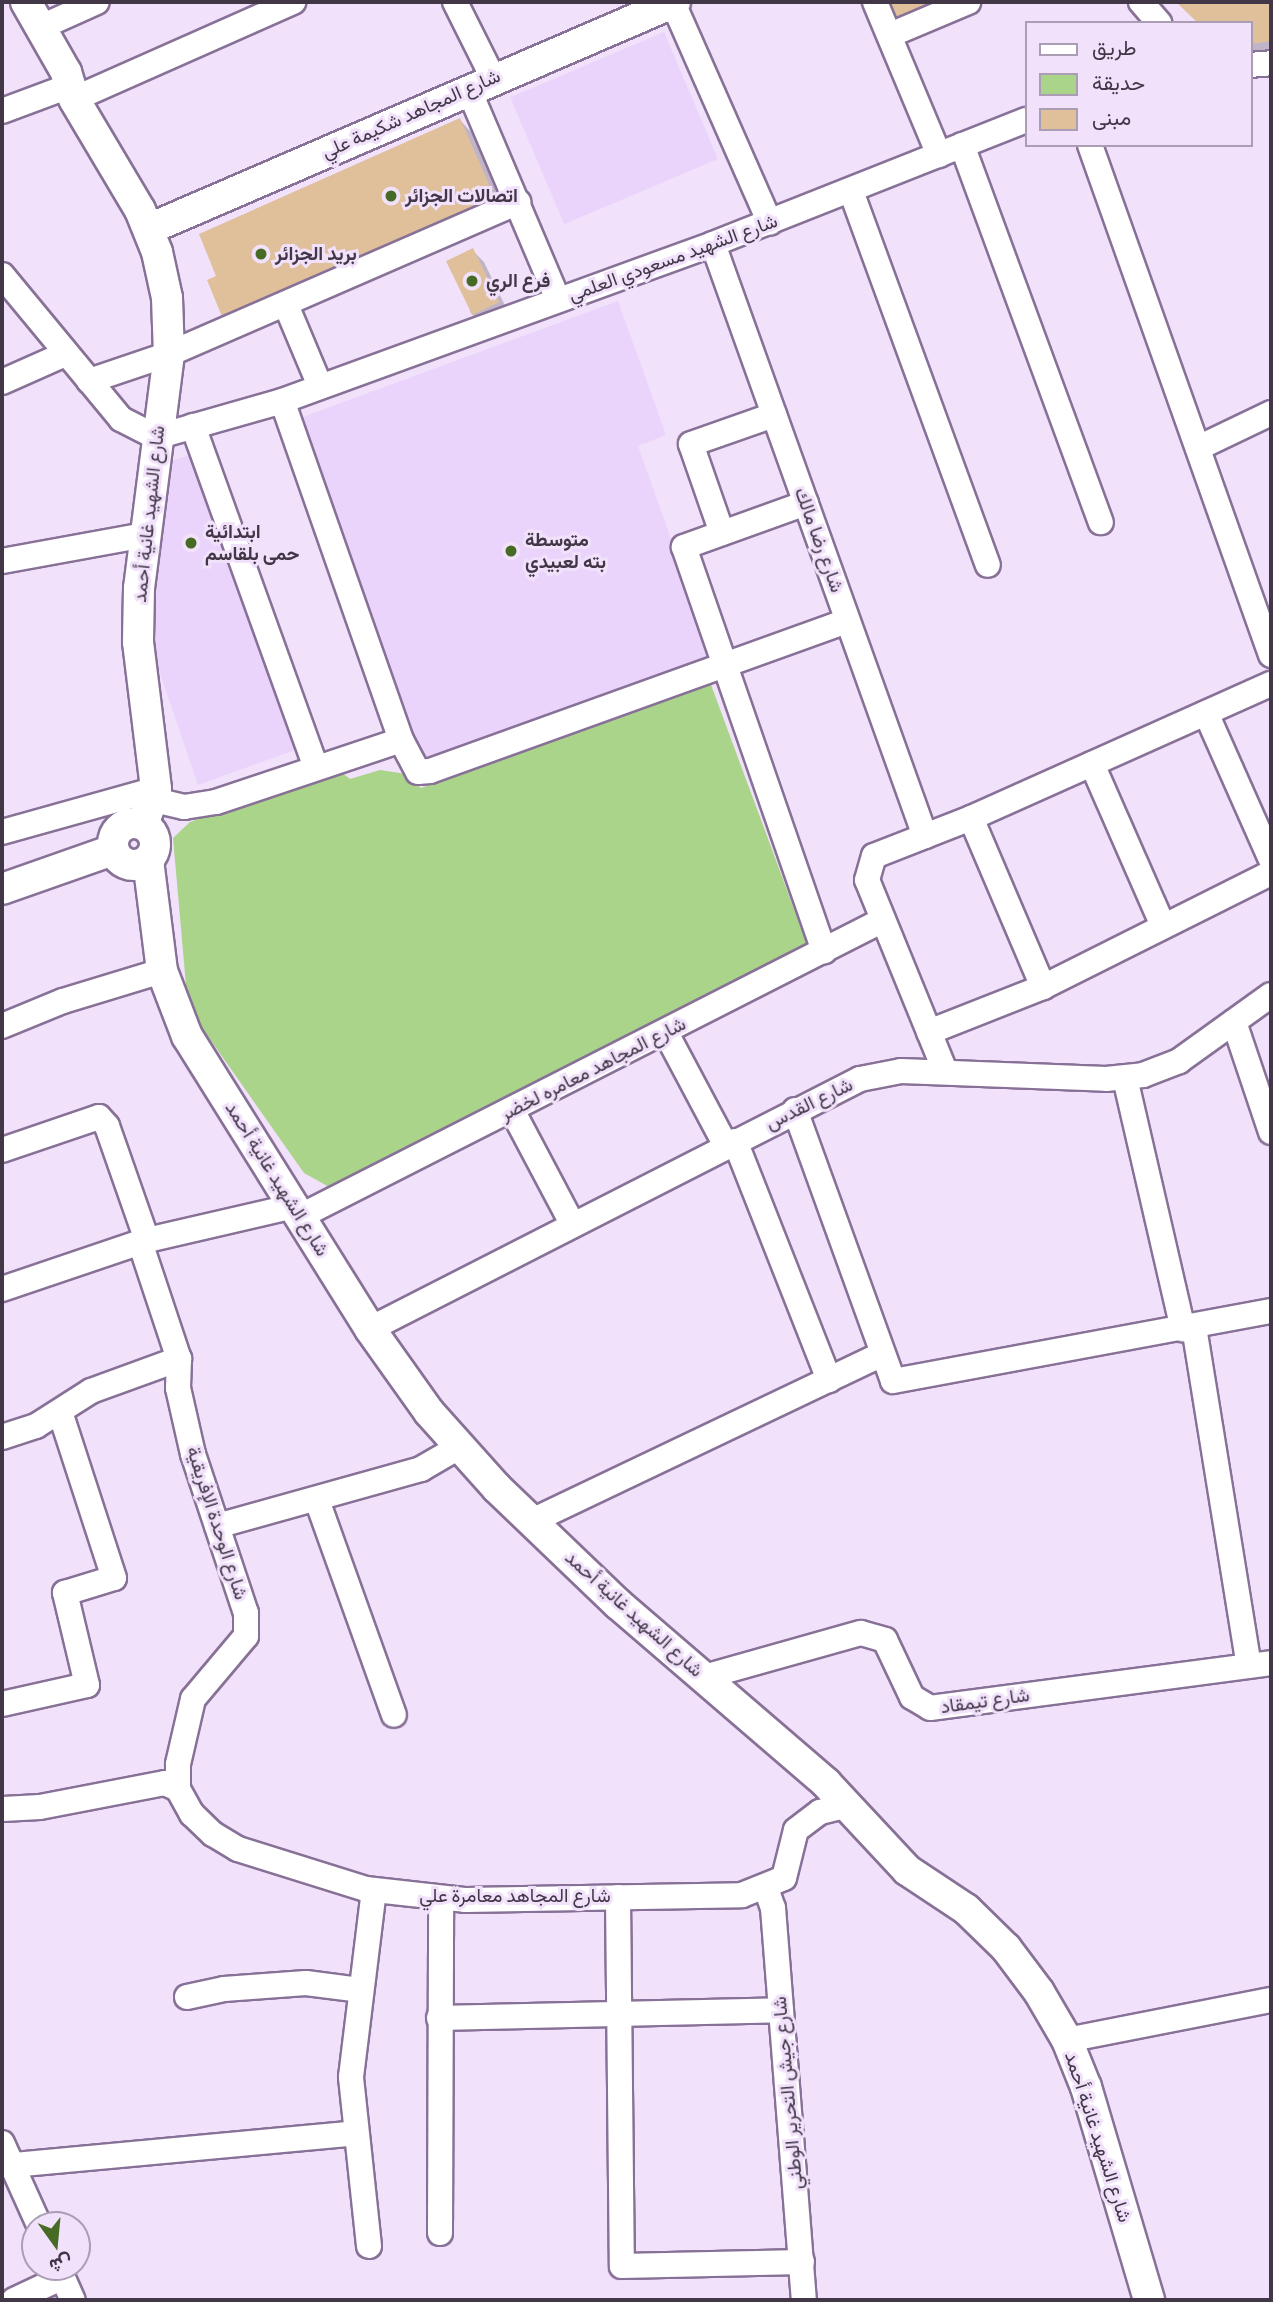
<!DOCTYPE html>
<html>
<head>
<meta charset="utf-8">
<style>
  body { margin:0 }
  #map { position:relative; width:1273px; height:2302px; overflow:hidden; background:#f1e1fb; font-family:"PT Sans Narrow",Vazirmatn,sans-serif }
  div>[style] { position:absolute }
  .built>* { inset:0; background:#ebd4fb; transform-origin:0 0 }
  .green>* { inset:0; background:#abd48b }
  .shadow>* { inset:0; background:#0003 }
  .building>* { inset:0; background:#dfc09a; transform-origin:0 0 }
  .roads { filter:drop-shadow(2px 0 #887197) drop-shadow(-2px 0 #887197) drop-shadow(0 2px #887197) drop-shadow(0 -2px #887197) }
  .minor>* { height:24px; margin:-12px; padding:0 12px; transform-origin:12px; border-radius:12px; background:#fff }
  .major>* { height:30px; margin:-15px; padding:0 15px; transform-origin:15px; border-radius:15px; background:#fff }
  .major>.ring { margin:-15px; padding:0; box-sizing:content-box; background:none; border:30px solid #fff; border-radius:50% }
  .dots>* { width:19px; height:19px; translate:-50% -50%; box-sizing:border-box; border:4px solid #f1e1fb; border-radius:50% }
  span { translate:-50% -50%; white-space:nowrap; text-align:center; line-height:1.15; -webkit-text-stroke:6px #f1e1fb; paint-order:stroke }
  .street-label { font-size:19px; color:#413747 }
  .poi-label { font-size:19px; color:#413747; font-weight:700 }
  .left { translate:0 -50%; text-align:left }
  .frame { position:absolute; inset:0; border:4px solid #413747; pointer-events:none }
  .legend { position:absolute; left:1025px; top:21px; width:228px; height:126px; box-sizing:border-box; background:#f1e1fb; border:2px solid #ab9db3; margin:0; padding:9px 12px; list-style:none; font-size:21px; color:#413747 }
  .legend li { display:flex; align-items:center; gap:14px; height:35px }
  .legend b { width:35px; border:2px solid #ab9db3 }
  .north { position:absolute; left:21px; top:2211px; width:70px; height:70px; box-sizing:border-box; background:#f1e1fb; border:2px solid #ab9db3; border-radius:50%; rotate:165deg; font-size:19px; font-weight:700; line-height:28px; text-align:center; color:#413747 }
  .north::after { content:''; display:block; margin:auto; width:24px; height:32px; background:#476b24; clip-path:polygon(50% 0,100% 100%,50% 72%,0 100%) }
</style>
</head>
<body>
<div id="map">
  <div class="built">
    <i style="left:664px;top:32px;width:138px;height:167px;rotate:67deg"></i>
    <i style="clip-path:polygon(618px 301px,666px 435px,638px 446px,713px 657px,422px 762px,300px 418px)"></i>
    <i style="clip-path:polygon(189px 455px,295px 750px,198px 785px,152px 650px,151px 625px,171px 461px)"></i>
  </div>
  <div class="green">
    <i style="clip-path:polygon(710px 682px,808px 947px,331px 1188px,304px 1173px,188px 1008px,173px 838px,190px 822px,337px 769px,350px 779px,380px 770px,406px 774px,421px 788px)"></i>
  </div>
  <div class="shadow">
    <i style="clip-path:polygon(1178px 2px,1271px 2px,1271px 54px,1250px 57px,1250px 23px,1200px 23px)"></i>
    <i style="clip-path:polygon(460px 120px,471px 132px,506px 210px,236px 330px)"></i>
    <i style="clip-path:polygon(472px 250px,484px 262px,509px 314px,482px 324px,470px 312px)"></i>
  </div>
  <div class="building">
    <i style="clip-path:polygon(883px 2px,940px 2px,891px 23px)"></i>
    <i style="clip-path:polygon(1176px 2px,1271px 2px,1271px 41px,1250px 44px,1250px 23px,1198px 23px)"></i>
    <i style="clip-path:polygon(460px 118px,495px 198px,223px 319px,207px 280px,216px 276px,199px 234px)"></i>
    <i style="left:473px;top:248px;width:60px;height:30px;rotate:64deg"></i>
  </div>
  <div class="roads">
    <div class="minor">
      <i style="left:455px;top:2px;width:85px;rotate:63.4deg"></i>
      <i style="left:875px;top:2px;width:166px;rotate:67.3deg"></i>
      <i style="left:1141px;top:2px;width:28px;rotate:49deg"></i>
      <i style="left:673px;top:3px;width:240px;rotate:66.2deg"></i>
      <i style="left:41px;top:27px;width:61px;rotate:-24.1deg"></i>
      <i style="left:890px;top:35px;width:85px;rotate:-22.9deg"></i>
      <i style="left:1250px;top:65px;width:21px;rotate:-5deg"></i>
      <i style="left:469px;top:90px;width:228px;rotate:67deg"></i>
      <i style="left:74px;top:99px;width:240px;rotate:-23.9deg"></i>
      <i style="left:2px;top:111px;width:63px;rotate:-20.4deg"></i>
      <i style="left:962px;top:145px;width:402px;rotate:69.8deg"></i>
      <i style="left:1090px;top:145px;width:541px;rotate:70.46deg"></i>
      <i style="left:851px;top:191px;width:398px;rotate:69.9deg"></i>
      <i style="left:713px;top:244px;width:629px;rotate:70.3deg"></i>
      <i style="left:2px;top:275px;width:187px;rotate:50.4deg"></i>
      <i style="left:121px;top:419px;width:39px;rotate:27deg"></i>
      <i style="left:156px;top:437px;width:131px;rotate:-15.9deg"></i>
      <i style="left:282px;top:401px;width:459px;rotate:-20deg"></i>
      <i style="left:713px;top:244px;width:337px;rotate:-21.6deg"></i>
      <i style="left:286px;top:305px;width:88px;rotate:67.2deg"></i>
      <i style="left:89px;top:381px;width:84px;rotate:-18.6deg"></i>
      <i style="left:169px;top:354px;width:381px;rotate:-23.5deg"></i>
      <i style="left:2px;top:382px;width:69px;rotate:-24deg"></i>
      <i style="left:193px;top:426px;width:363px;rotate:70.2deg"></i>
      <i style="left:1198px;top:448px;width:81px;rotate:-25.6deg"></i>
      <i style="left:806px;top:503px;width:130px;rotate:160.2deg"></i>
      <i style="left:684px;top:547px;width:428px;rotate:70.9deg"></i>
      <i style="left:722px;top:533px;width:94px;rotate:-109.2deg"></i>
      <i style="left:691px;top:444px;width:88px;rotate:-19.3deg"></i>
      <i style="left:2px;top:561px;width:145px;rotate:-10.3deg"></i>
      <i style="left:1206px;top:713px;width:161px;rotate:66.1deg"></i>
      <i style="left:401px;top:740px;width:36px;rotate:62deg"></i>
      <i style="left:418px;top:772px;width:12px;rotate:-5deg"></i>
      <i style="left:430px;top:771px;width:443px;rotate:-19.8deg"></i>
      <i style="left:1092px;top:764px;width:177px;rotate:66.3deg"></i>
      <i style="left:154px;top:800px;width:31px;rotate:13deg"></i>
      <i style="left:184px;top:807px;width:32px;rotate:-9deg"></i>
      <i style="left:216px;top:802px;width:195px;rotate:-18.5deg"></i>
      <i style="left:401px;top:740px;width:359px;rotate:-109.3deg"></i>
      <i style="left:971px;top:818px;width:184px;rotate:66.9deg"></i>
      <i style="left:2px;top:832px;width:160px;rotate:-15.6deg"></i>
      <i style="left:1234px;top:1022px;width:116px;rotate:71.4deg"></i>
      <i style="left:2px;top:1026px;width:66px;rotate:-22.3deg"></i>
      <i style="left:63px;top:1001px;width:103px;rotate:-16.9deg"></i>
      <i style="left:929px;top:1032px;width:123px;rotate:-21.5deg"></i>
      <i style="left:1043px;top:987px;width:255px;rotate:-26.6deg"></i>
      <i style="left:666px;top:1033px;width:128px;rotate:62deg"></i>
      <i style="left:945px;top:1071px;width:206px;rotate:-112.2deg"></i>
      <i style="left:867px;top:880px;width:25px;rotate:-74deg"></i>
      <i style="left:874px;top:856px;width:104px;rotate:-21.4deg"></i>
      <i style="left:971px;top:818px;width:329px;rotate:-24.1deg"></i>
      <i style="left:1125px;top:1078px;width:258px;rotate:77deg"></i>
      <i style="left:512px;top:1110px;width:130px;rotate:62.1deg"></i>
      <i style="left:795px;top:1110px;width:288px;rotate:70.1deg"></i>
      <i style="left:893px;top:1381px;width:384px;rotate:-10.5deg"></i>
      <i style="left:735px;top:1141px;width:257px;rotate:68.5deg"></i>
      <i style="left:2px;top:1150px;width:102px;rotate:-18.8deg"></i>
      <i style="left:99px;top:1117px;width:12px;rotate:48deg"></i>
      <i style="left:107px;top:1126px;width:121px;rotate:70.7deg"></i>
      <i style="left:301px;top:1216px;width:653px;rotate:-26.96deg"></i>
      <i style="left:140px;top:1242px;width:123px;rotate:71.6deg"></i>
      <i style="left:179px;top:1359px;width:29px;rotate:92deg"></i>
      <i style="left:178px;top:1388px;width:68px;rotate:77.2deg"></i>
      <i style="left:193px;top:1454px;width:168px;rotate:71.6deg"></i>
      <i style="left:246px;top:1613px;width:23px;rotate:90deg"></i>
      <i style="left:246px;top:1636px;width:82px;rotate:130.1deg"></i>
      <i style="left:193px;top:1699px;width:67px;rotate:103deg"></i>
      <i style="left:178px;top:1764px;width:25px;rotate:90deg"></i>
      <i style="left:2px;top:1289px;width:153px;rotate:-18.7deg"></i>
      <i style="left:147px;top:1240px;width:151px;rotate:-13deg"></i>
      <i style="left:1194px;top:1327px;width:343px;rotate:80.8deg"></i>
      <i style="left:370px;top:1329px;width:550px;rotate:-27.03deg"></i>
      <i style="left:860px;top:1079px;width:42px;rotate:-11deg"></i>
      <i style="left:901px;top:1071px;width:205px;rotate:2.2deg"></i>
      <i style="left:1106px;top:1079px;width:37px;rotate:-6deg"></i>
      <i style="left:1143px;top:1075px;width:39px;rotate:-21deg"></i>
      <i style="left:1179px;top:1061px;width:113px;rotate:-35.7deg"></i>
      <i style="left:2px;top:1437px;width:36px;rotate:-18deg"></i>
      <i style="left:36px;top:1426px;width:65px;rotate:-32.5deg"></i>
      <i style="left:91px;top:1391px;width:94px;rotate:-20deg"></i>
      <i style="left:317px;top:1500px;width:228px;rotate:70.3deg"></i>
      <i style="left:532px;top:1521px;width:388px;rotate:-25.5deg"></i>
      <i style="left:217px;top:1526px;width:212px;rotate:-15.6deg"></i>
      <i style="left:421px;top:1469px;width:44px;rotate:-30.1deg"></i>
      <i style="left:704px;top:1677px;width:163px;rotate:-15.7deg"></i>
      <i style="left:861px;top:1633px;width:25px;rotate:16deg"></i>
      <i style="left:885px;top:1640px;width:63px;rotate:64.7deg"></i>
      <i style="left:912px;top:1697px;width:21px;rotate:31deg"></i>
      <i style="left:930px;top:1708px;width:344px;rotate:-7.5deg"></i>
      <i style="left:2px;top:1704px;width:87px;rotate:-12.6deg"></i>
      <i style="left:87px;top:1685px;width:95px;rotate:-103.4deg"></i>
      <i style="left:65px;top:1593px;width:51px;rotate:-17deg"></i>
      <i style="left:114px;top:1578px;width:175px;rotate:-108deg"></i>
      <i style="left:3px;top:1809px;width:37px;rotate:-3deg"></i>
      <i style="left:40px;top:1807px;width:127px;rotate:-10.9deg"></i>
      <i style="left:165px;top:1783px;width:14px;rotate:25deg"></i>
      <i style="left:178px;top:1789px;width:29px;rotate:61deg"></i>
      <i style="left:192px;top:1814px;width:29px;rotate:44deg"></i>
      <i style="left:213px;top:1834px;width:29px;rotate:31deg"></i>
      <i style="left:238px;top:1849px;width:134px;rotate:17.4deg"></i>
      <i style="left:366px;top:1889px;width:101px;rotate:6.3deg"></i>
      <i style="left:466px;top:1900px;width:276px;rotate:-1deg"></i>
      <i style="left:742px;top:1895px;width:45px;rotate:-22deg"></i>
      <i style="left:784px;top:1878px;width:49px;rotate:-76deg"></i>
      <i style="left:796px;top:1830px;width:30px;rotate:-37deg"></i>
      <i style="left:820px;top:1812px;width:29px;rotate:-14deg"></i>
      <i style="left:766px;top:1888px;width:21px;rotate:71deg"></i>
      <i style="left:773px;top:1908px;width:393px;rotate:85.5deg"></i>
      <i style="left:618px;top:1897px;width:369px;rotate:89.4deg"></i>
      <i style="left:622px;top:2266px;width:180px;rotate:-1.3deg"></i>
      <i style="left:187px;top:1997px;width:38px;rotate:-12deg"></i>
      <i style="left:224px;top:1989px;width:82px;rotate:-4.2deg"></i>
      <i style="left:306px;top:1983px;width:54px;rotate:7.4deg"></i>
      <i style="left:439px;top:2018px;width:342px;rotate:-1.3deg"></i>
      <i style="left:1067px;top:2040px;width:208px;rotate:-11.1deg"></i>
      <i style="left:2px;top:2143px;width:90px;rotate:65.7deg"></i>
      <i style="left:13px;top:2165px;width:343px;rotate:-5.3deg"></i>
      <i style="left:440px;top:2233px;width:335px;rotate:-89.8deg"></i>
      <i style="left:369px;top:2246px;width:170px;rotate:-96.1deg"></i>
      <i style="left:351px;top:2077px;width:187px;rotate:-83deg"></i>
      <i style="left:58px;top:2267px;width:36px;rotate:66deg"></i>
      <i style="left:14px;top:2300px;width:54px;rotate:-25.1deg"></i>
    </div>
    <div class="major">
      <i style="left:26px;top:2px;width:81px;rotate:60.3deg"></i>
      <i style="left:66px;top:72px;width:28px;rotate:73deg"></i>
      <i style="left:74px;top:99px;width:129px;rotate:59.3deg"></i>
      <i style="left:140px;top:210px;width:45px;rotate:68deg"></i>
      <i style="left:157px;top:252px;width:47px;rotate:77.7deg"></i>
      <i style="left:167px;top:298px;width:56px;rotate:88deg"></i>
      <i style="left:169px;top:354px;width:236px;rotate:97.3deg"></i>
      <i style="left:139px;top:588px;width:54px;rotate:91.1deg"></i>
      <i style="left:138px;top:642px;width:148px;rotate:83deg"></i>
      <i style="left:156px;top:789px;width:38px;rotate:110deg"></i>
      <i style="left:149px;top:229px;width:573px;rotate:-23.34deg"></i>
      <i class="ring" style="left:113px;top:823px;width:12px;height:12px"></i>
      <i style="left:148px;top:860px;width:112px;rotate:82.8deg"></i>
      <i style="left:162px;top:971px;width:70px;rotate:69deg"></i>
      <i style="left:187px;top:1036px;width:345px;rotate:58deg"></i>
      <i style="left:370px;top:1329px;width:102px;rotate:54.6deg"></i>
      <i style="left:429px;top:1412px;width:102px;rotate:48.2deg"></i>
      <i style="left:497px;top:1488px;width:168px;rotate:43.8deg"></i>
      <i style="left:618px;top:1604px;width:274px;rotate:40.7deg"></i>
      <i style="left:826px;top:1783px;width:119px;rotate:47deg"></i>
      <i style="left:907px;top:1870px;width:71px;rotate:33.5deg"></i>
      <i style="left:966px;top:1909px;width:56px;rotate:44.3deg"></i>
      <i style="left:1006px;top:1948px;width:55px;rotate:53.1deg"></i>
      <i style="left:1039px;top:1992px;width:56px;rotate:59.7deg"></i>
      <i style="left:1067px;top:2040px;width:51px;rotate:68deg"></i>
      <i style="left:1086px;top:2087px;width:222px;rotate:73.5deg"></i>
      <i style="left:2px;top:889px;width:118px;rotate:-19.4deg"></i>
    </div>
  </div>
  <div class="dots">
    <i style="left:391px;top:196px;background:#476b24"></i>
    <i style="left:261px;top:254px;background:#476b24"></i>
    <i style="left:472px;top:281px;background:#476b24"></i>
    <i style="left:191px;top:543px;background:#476b24"></i>
    <i style="left:511px;top:551px;background:#476b24"></i>
  </div>
  <div class="street-label">
    <span style="left:411px;top:114px;rotate:-24deg">شارع المجاهد شكيمة علي</span>
    <span style="left:673px;top:258px;rotate:-20deg">شارع الشهيد مسعودي العلمي</span>
    <span style="left:149px;top:514px;rotate:-84deg">شارع الشهيد غانية أحمد</span>
    <span style="left:819px;top:540px;rotate:70deg">شارع رضا مالك</span>
    <span style="left:593px;top:1069px;rotate:-27deg">شارع المجاهد معامره لخضر</span>
    <span style="left:809px;top:1104px;rotate:-26deg">شارع القدس</span>
    <span style="left:277px;top:1179px;rotate:58deg">شارع الشهيد غانية أحمد</span>
    <span style="left:217px;top:1523px;rotate:72deg">شارع الوحدة الإفريقية</span>
    <span style="left:634px;top:1614px;rotate:42deg">شارع الشهيد غانية أحمد</span>
    <span style="left:985px;top:1701px;rotate:-8deg">شارع تيمقاد</span>
    <span style="left:515px;top:1896px">شارع المجاهد معامرة علي</span>
    <span style="left:788px;top:2093px;rotate:-95deg">شارع جيش التحرير الوطني</span>
    <span style="left:1098px;top:2137px;rotate:72deg">شارع الشهيد غانية أحمد</span>
  </div>
  <div class="poi-label">
    <span class="left" style="left:405px;top:196px">اتصالات الجزائر</span>
    <span class="left" style="left:275px;top:254px">بريد الجزائر</span>
    <span class="left" style="left:486px;top:281px">فرع الري</span>
    <span class="left" style="left:205px;top:543px">ابتدائية<br>حمى بلقاسم</span>
    <span class="left" style="left:525px;top:551px">متوسطة<br>بته لعبيدي</span>
  </div>
  <div class="frame"></div>
  <ul class="legend">
  <li><b style="height:9px;background:#fff"></b>طريق</li>
  <li><b style="height:19px;background:#abd48b"></b>حديقة</li>
  <li><b style="height:19px;background:#dfc09a"></b>مبنى</li>
  </ul>
  <div class="north">ش</div>
</div>
</body>
</html>
